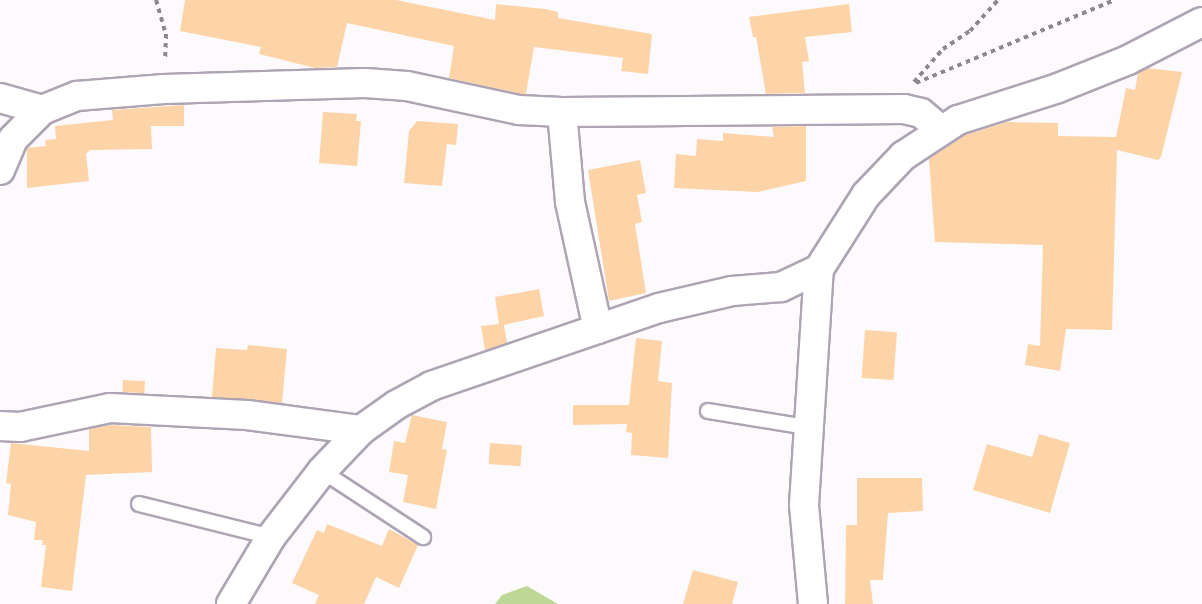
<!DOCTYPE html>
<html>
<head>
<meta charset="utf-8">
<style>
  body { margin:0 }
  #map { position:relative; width:1202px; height:604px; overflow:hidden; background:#fcfafd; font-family:"Work Sans",sans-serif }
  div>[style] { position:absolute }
  .green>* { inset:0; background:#bfd796 }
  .building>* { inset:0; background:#fcd4a8; transform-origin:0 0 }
  .path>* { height:4px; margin-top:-2px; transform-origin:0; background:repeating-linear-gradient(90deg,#8c898e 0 4.5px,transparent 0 9px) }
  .roads { filter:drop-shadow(2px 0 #aea4b4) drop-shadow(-2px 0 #aea4b4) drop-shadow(0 2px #aea4b4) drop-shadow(0 -2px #aea4b4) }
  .service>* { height:14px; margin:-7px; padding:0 7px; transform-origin:7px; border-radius:7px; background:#fff }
  .minor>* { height:28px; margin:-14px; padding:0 14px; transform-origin:14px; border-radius:14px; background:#fff }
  span { translate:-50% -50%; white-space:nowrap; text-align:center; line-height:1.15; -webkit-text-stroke:4.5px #fff; paint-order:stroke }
</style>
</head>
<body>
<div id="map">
  <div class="green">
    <i style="clip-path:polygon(527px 586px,558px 604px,495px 604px,502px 595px)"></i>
  </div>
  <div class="building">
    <i style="clip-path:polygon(185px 0,396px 0,495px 20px,496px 4px,545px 9px,558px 12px,558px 18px,652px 34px,648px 74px,621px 71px,623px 58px,534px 47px,526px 94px,521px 94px,449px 78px,454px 46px,347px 23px,337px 67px,315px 68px,259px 54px,261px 47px,180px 31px)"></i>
    <i style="clip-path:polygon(849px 4px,852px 32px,805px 37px,809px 61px,802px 62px,805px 93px,766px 94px,756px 37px,753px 37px,749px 17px)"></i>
    <i style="clip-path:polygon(1148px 68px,1182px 72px,1161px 157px,1158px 160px,1117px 150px,1112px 330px,1066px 329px,1060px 371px,1025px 365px,1028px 344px,1040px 346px,1043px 245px,935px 242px,929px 159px,965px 135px,1007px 122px,1058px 123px,1058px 136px,1116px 137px,1126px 88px,1135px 90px,1138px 73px)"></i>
    <i style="clip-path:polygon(184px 105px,184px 126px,151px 126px,152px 149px,90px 150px,86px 154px,89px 181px,27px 188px,27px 148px,46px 146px,45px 140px,56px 139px,55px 126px,113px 120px,112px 110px)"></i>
    <i style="clip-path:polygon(323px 112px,357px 114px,356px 121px,361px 121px,357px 166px,319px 163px)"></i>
    <i style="clip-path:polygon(417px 121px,458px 124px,456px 145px,447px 144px,442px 186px,404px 183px,409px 131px)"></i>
    <i style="clip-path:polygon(806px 126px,806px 181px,758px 192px,674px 188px,676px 154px,696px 156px,697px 139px,723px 141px,723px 133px,774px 137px,772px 127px)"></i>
    <i style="clip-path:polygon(640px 160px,646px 193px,637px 195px,642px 222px,635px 224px,646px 293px,609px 301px,588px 170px)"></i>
    <i style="clip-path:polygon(539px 289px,544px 316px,504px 325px,507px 343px,485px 350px,481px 326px,499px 324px,495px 297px)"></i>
    <i style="left:865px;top:330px;width:32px;height:48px;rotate:4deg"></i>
    <i style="clip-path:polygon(636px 338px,662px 341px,658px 381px,672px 383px,668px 458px,631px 455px,632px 433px,626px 432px,627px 424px,573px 425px,573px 405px,629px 405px)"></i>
    <i style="clip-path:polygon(248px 345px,287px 349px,282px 403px,212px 397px,216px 348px,247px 350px)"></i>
    <i style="left:123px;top:380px;width:22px;height:12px;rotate:3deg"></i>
    <i style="clip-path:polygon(412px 415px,447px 422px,442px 449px,447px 450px,436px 509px,403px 502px,408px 475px,389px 472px,394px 441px,405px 443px)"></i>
    <i style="clip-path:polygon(111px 425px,151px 427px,152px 472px,86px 475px,72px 591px,41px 587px,46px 545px,42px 545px,43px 540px,34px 540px,36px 522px,8px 515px,11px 484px,6px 483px,11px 443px,89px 451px,89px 429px)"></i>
    <i style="clip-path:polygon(1039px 434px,1070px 443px,1050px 513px,973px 490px,987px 444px,1032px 457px)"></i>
    <i style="left:490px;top:443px;width:32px;height:21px;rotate:4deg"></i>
    <i style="clip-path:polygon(857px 478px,922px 478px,923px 511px,888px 513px,883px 580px,870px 580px,873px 604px,845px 604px,846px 525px,857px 525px)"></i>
    <i style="clip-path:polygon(327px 524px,382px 546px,389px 529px,418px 545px,399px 588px,376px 577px,364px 604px,315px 604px,319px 595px,292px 583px,317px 530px,324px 533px)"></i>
    <i style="clip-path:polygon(693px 570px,738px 582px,732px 604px,683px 604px)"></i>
  </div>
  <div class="path">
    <i style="left:156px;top:0;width:35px;rotate:74deg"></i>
    <i style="left:166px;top:34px;width:27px;rotate:92deg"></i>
    <i style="left:914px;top:82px;width:44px;rotate:-48.7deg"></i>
    <i style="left:943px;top:49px;width:32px;rotate:-34deg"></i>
    <i style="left:970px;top:31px;width:42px;rotate:-47.9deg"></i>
    <i style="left:916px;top:83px;width:215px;rotate:-22.7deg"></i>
  </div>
  <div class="roads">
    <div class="service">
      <i style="left:708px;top:411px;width:100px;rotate:9.2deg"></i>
      <i style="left:322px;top:471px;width:121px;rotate:33.2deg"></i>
      <i style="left:139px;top:504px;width:136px;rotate:14deg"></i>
    </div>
    <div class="minor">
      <i style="left:0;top:98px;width:44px;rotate:15.9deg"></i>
      <i style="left:562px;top:112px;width:90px;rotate:84.9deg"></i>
      <i style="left:570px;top:202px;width:130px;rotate:77.6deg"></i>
      <i style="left:0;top:170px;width:34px;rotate:-67deg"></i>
      <i style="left:13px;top:139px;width:41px;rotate:-45deg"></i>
      <i style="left:42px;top:110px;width:38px;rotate:-22deg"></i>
      <i style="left:77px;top:96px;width:87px;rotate:-4.6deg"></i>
      <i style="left:164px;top:89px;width:201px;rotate:-1.7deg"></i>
      <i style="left:365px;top:83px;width:42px;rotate:4.1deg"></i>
      <i style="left:407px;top:86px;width:115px;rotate:12.1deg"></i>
      <i style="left:519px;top:110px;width:43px;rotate:2.7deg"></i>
      <i style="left:562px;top:112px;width:342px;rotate:-0.5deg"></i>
      <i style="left:904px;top:109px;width:17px;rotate:13deg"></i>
      <i style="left:921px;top:113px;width:26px;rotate:40deg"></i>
      <i style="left:0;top:426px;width:20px;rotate:3deg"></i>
      <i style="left:20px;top:427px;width:92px;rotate:-11.9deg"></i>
      <i style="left:110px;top:408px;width:137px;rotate:2.9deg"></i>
      <i style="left:247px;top:415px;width:115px;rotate:7.5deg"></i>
      <i style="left:231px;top:604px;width:78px;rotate:-59.2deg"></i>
      <i style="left:271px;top:537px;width:83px;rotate:-52.3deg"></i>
      <i style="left:322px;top:471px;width:57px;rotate:-46.4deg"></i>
      <i style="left:361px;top:430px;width:43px;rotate:-35.5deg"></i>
      <i style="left:396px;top:405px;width:40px;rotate:-28deg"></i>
      <i style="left:431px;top:386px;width:241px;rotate:-18.9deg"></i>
      <i style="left:659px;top:308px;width:75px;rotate:-13.1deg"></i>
      <i style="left:732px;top:291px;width:49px;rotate:-4.7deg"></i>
      <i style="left:781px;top:287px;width:42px;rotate:-25.3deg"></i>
      <i style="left:813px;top:604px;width:99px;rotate:-95.2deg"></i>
      <i style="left:804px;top:505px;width:236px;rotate:-86.4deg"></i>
      <i style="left:819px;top:269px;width:88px;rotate:-57.6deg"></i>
      <i style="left:866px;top:195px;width:54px;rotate:-46.5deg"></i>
      <i style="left:903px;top:156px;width:66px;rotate:-33.2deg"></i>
      <i style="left:958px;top:120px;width:105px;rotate:-17.7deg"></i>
      <i style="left:1058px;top:88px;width:75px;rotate:-21.8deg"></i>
      <i style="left:1128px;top:60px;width:83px;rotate:-27.2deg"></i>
    </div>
  </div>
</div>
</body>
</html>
